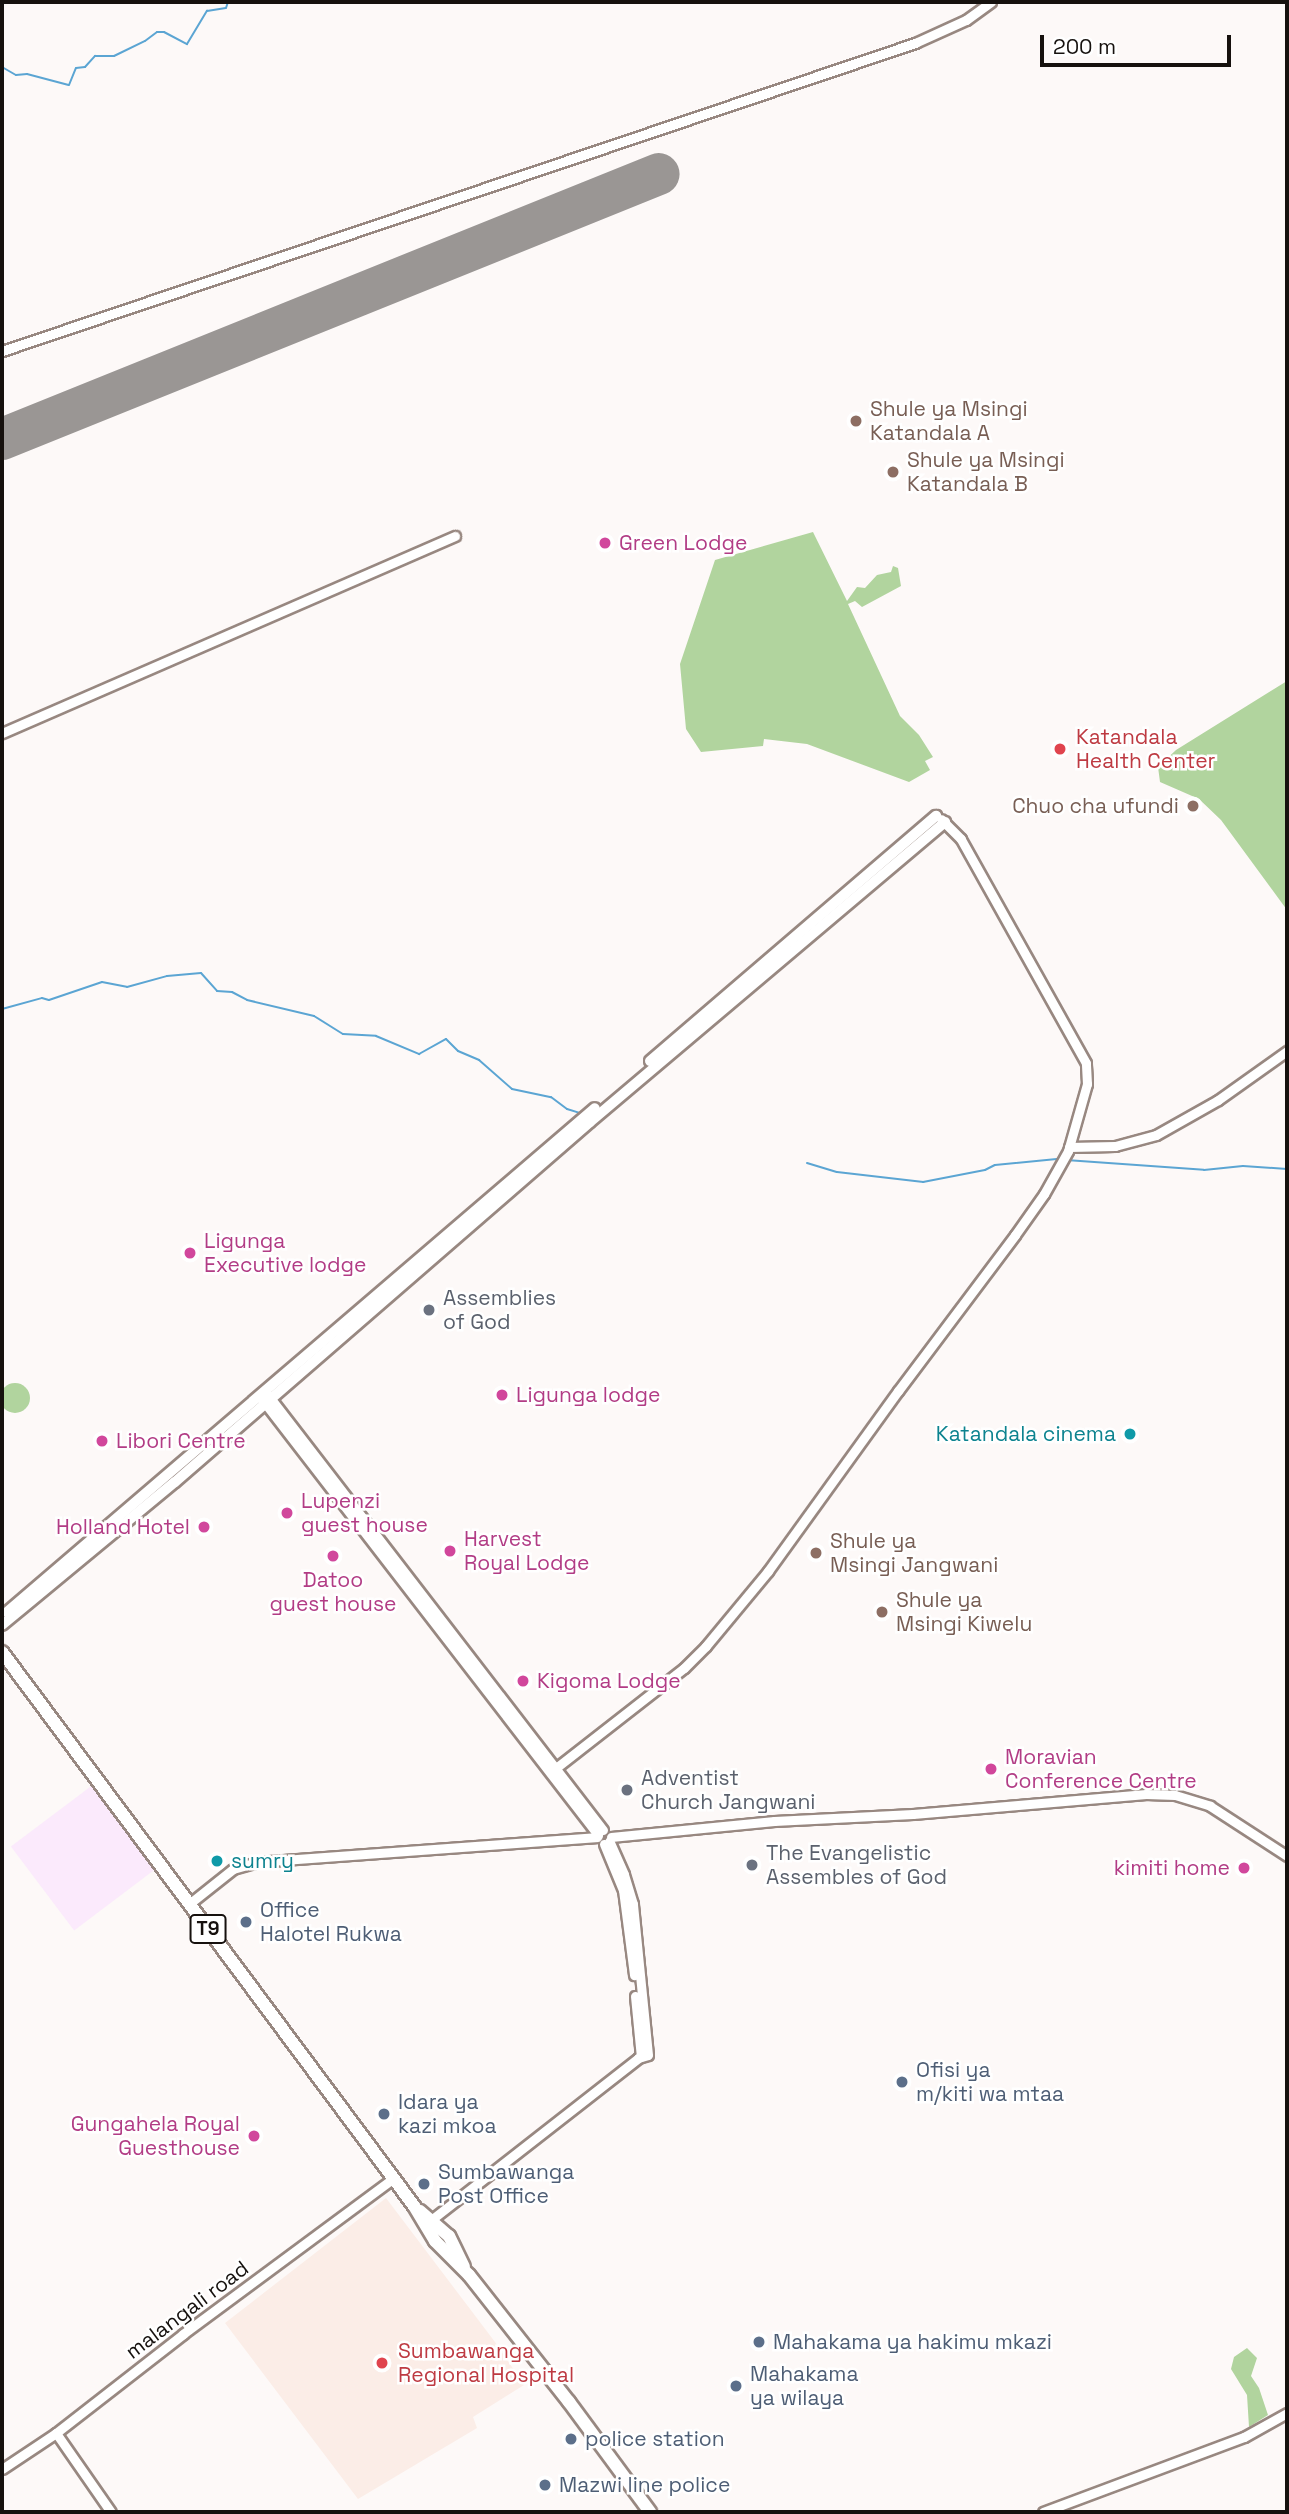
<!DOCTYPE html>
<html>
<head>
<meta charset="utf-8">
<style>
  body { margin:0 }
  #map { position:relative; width:1289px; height:2514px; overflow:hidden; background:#fdf9f8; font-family:"Space Grotesk",sans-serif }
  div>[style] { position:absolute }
  .commercial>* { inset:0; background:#fbeafc; transform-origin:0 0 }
  .medical>* { inset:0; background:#fbede7 }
  .green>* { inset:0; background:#b1d49e }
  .round { border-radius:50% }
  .stream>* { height:2px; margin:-1px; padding:0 1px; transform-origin:1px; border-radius:1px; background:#5ba5d3 }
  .runway>* { height:42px; margin:-21px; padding:0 21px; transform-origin:21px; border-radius:21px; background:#9a9694 }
  .roads { filter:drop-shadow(2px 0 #988881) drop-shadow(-2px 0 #988881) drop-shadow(0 2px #988881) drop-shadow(0 -2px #988881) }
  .tertiary>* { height:9px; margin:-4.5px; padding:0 4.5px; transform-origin:4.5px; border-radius:4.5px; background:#fff }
  .secondary>* { height:10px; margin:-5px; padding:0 5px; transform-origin:5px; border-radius:5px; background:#fff }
  .trunk>* { height:12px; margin:-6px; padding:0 6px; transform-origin:6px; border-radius:6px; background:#fff }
  .dots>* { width:19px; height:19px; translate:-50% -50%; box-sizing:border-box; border:4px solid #fff; border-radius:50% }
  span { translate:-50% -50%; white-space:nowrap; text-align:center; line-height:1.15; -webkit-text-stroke:5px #fff; paint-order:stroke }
  .shield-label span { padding:2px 5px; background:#fff; border:2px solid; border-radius:5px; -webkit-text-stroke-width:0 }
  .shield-label { font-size:19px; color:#16110e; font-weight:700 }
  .education-label { font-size:21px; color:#785e54 }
  .left { translate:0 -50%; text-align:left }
  .right { translate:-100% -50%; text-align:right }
  .hotel-label { font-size:21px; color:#b23c85 }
  .health-label { font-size:21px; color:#be3a42 }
  .worship-label { font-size:21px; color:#5b616d }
  .culture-label { font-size:21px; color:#0d838f }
  .service-label { font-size:21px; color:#4e5e75 }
  .street-label { font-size:21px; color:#16110e }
  .frame { position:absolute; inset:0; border:4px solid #16110e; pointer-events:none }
  .scale { position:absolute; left:1040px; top:35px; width:191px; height:32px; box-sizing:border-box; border:4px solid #16110e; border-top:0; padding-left:9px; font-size:21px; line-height:24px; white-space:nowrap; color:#16110e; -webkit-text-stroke:5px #fff; paint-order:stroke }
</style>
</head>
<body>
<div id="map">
  <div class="commercial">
    <i style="left:94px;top:1784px;width:105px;height:104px;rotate:53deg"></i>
  </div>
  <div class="medical">
    <i style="clip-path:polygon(386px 2198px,495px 2342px,524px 2385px,473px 2417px,477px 2428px,358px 2499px,225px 2323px)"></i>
  </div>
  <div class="green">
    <i style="clip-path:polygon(813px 532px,847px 601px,857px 587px,865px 588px,877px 575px,891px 572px,893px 566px,898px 568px,901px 586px,862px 607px,855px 601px,848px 604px,900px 716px,919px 735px,933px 757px,925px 761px,930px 770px,909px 782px,807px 744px,764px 739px,763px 746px,701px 752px,686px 729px,680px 664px,715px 560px)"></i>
    <i style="clip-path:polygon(1287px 681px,1287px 910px,1221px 820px,1199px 799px,1160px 782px,1158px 767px,1176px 750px)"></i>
    <i class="round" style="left:0;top:1383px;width:30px;height:30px"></i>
    <i style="clip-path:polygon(1247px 2348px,1257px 2358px,1251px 2376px,1259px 2388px,1268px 2415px,1249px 2427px,1247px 2395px,1231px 2369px,1234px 2357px)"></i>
  </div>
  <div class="stream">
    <i style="left:2px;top:67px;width:16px;rotate:30deg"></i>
    <i style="left:16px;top:75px;width:11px;rotate:-5deg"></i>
    <i style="left:27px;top:74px;width:43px;rotate:14.7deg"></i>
    <i style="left:69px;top:85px;width:18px;rotate:-68deg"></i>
    <i style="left:76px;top:68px;width:9px;rotate:-6deg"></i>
    <i style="left:85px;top:67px;width:15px;rotate:-48deg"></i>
    <i style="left:95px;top:56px;width:19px"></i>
    <i style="left:114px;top:56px;width:34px;rotate:-26deg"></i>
    <i style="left:145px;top:41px;width:15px;rotate:-37deg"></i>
    <i style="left:157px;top:32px;width:7px"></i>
    <i style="left:164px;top:32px;width:26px;rotate:28deg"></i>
    <i style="left:187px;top:44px;width:39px;rotate:-59deg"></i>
    <i style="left:207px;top:11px;width:19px;rotate:-9deg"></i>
    <i style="left:226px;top:8px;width:6px;rotate:-72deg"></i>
    <i style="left:2px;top:1009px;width:41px;rotate:-15.4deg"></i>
    <i style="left:42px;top:998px;width:7px;rotate:16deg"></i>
    <i style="left:49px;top:1000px;width:56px;rotate:-18.8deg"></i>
    <i style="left:102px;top:982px;width:25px;rotate:11deg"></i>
    <i style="left:127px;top:987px;width:41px;rotate:-15.4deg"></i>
    <i style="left:167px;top:976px;width:34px;rotate:-5deg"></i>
    <i style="left:201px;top:973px;width:24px;rotate:48deg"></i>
    <i style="left:217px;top:991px;width:15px;rotate:4deg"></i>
    <i style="left:232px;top:992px;width:17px;rotate:28deg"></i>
    <i style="left:247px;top:1000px;width:69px;rotate:13.4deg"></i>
    <i style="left:314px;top:1016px;width:34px;rotate:32deg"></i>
    <i style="left:343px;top:1034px;width:33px;rotate:3deg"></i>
    <i style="left:376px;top:1036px;width:47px;rotate:22.7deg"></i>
    <i style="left:419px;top:1054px;width:31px;rotate:-29deg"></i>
    <i style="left:446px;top:1039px;width:17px;rotate:45deg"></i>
    <i style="left:458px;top:1051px;width:23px;rotate:23deg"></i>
    <i style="left:479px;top:1060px;width:44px;rotate:41.3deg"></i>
    <i style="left:512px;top:1089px;width:40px;rotate:12deg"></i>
    <i style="left:551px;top:1097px;width:20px;rotate:37deg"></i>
    <i style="left:567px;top:1109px;width:14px;rotate:17deg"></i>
    <i style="left:1066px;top:1160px;width:138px;rotate:4.1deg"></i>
    <i style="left:1204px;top:1170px;width:39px;rotate:-6deg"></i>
    <i style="left:1243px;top:1166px;width:44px;rotate:3.9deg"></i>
    <i style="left:807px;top:1163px;width:31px;rotate:17deg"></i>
    <i style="left:837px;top:1172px;width:87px;rotate:6.6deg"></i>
    <i style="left:923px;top:1182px;width:63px;rotate:-11deg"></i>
    <i style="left:985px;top:1170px;width:11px;rotate:-27deg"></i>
    <i style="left:995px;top:1165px;width:62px;rotate:-5.5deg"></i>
  </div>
  <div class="runway">
    <i style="left:2px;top:439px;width:708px;rotate:-21.97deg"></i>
  </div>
  <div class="roads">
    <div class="tertiary">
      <i style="left:2px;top:351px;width:964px;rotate:-18.64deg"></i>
      <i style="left:915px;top:43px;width:56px;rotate:-24.3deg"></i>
      <i style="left:966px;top:20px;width:31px;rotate:-36deg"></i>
      <i style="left:2px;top:733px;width:494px;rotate:-23.5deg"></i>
      <i style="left:1069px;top:1147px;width:46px;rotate:-1.2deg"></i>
      <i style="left:1115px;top:1146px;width:42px;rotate:-15deg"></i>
      <i style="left:1156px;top:1135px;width:71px;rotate:-29.4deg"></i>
      <i style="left:1218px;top:1100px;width:85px;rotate:-35.4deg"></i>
      <i style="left:268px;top:1395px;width:549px;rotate:52.4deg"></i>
      <i style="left:261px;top:1398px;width:552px;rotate:52.36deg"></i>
      <i style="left:552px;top:1771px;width:167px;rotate:-38deg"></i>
      <i style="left:684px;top:1668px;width:31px;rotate:-45deg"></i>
      <i style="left:706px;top:1646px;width:97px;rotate:-50.4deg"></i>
      <i style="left:768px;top:1571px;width:222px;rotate:-54.2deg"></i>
      <i style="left:898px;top:1391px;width:195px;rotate:-53.1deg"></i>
      <i style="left:1015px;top:1235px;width:50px;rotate:-54.7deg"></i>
      <i style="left:1044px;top:1194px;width:49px;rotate:-60.8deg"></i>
      <i style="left:1068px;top:1151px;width:70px;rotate:-74.2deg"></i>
      <i style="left:1087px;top:1084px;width:21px;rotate:-93deg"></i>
      <i style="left:1086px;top:1063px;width:257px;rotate:-119.2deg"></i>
      <i style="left:961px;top:839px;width:28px;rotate:-135deg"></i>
      <i style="left:611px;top:1837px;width:164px;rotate:-5.6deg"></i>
      <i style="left:774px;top:1821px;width:139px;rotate:-2.9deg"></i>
      <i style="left:913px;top:1814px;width:234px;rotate:-4.9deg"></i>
      <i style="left:1146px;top:1794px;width:29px;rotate:2deg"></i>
      <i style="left:1175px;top:1795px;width:37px;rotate:17deg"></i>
      <i style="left:1210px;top:1806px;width:92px;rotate:33deg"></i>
      <i style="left:604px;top:1844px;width:50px;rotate:67.6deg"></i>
      <i style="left:623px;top:1890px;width:86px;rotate:82.6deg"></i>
      <i style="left:189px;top:1904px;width:56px;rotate:-38.5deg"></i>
      <i style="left:233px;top:1869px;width:25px;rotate:-16deg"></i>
      <i style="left:257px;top:1862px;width:341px;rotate:-4.2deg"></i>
      <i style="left:635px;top:1996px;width:61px;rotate:84.4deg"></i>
      <i style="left:431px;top:2220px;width:263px;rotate:-38deg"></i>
      <i style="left:638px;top:2058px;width:10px;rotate:-17deg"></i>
      <i style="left:648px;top:2055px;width:152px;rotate:-95.7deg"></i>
      <i style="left:633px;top:1904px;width:31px;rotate:-107deg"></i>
      <i style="left:624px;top:1874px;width:36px;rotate:-114deg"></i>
      <i style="left:56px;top:2433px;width:96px;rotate:55.2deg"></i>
      <i style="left:2px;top:2469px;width:65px;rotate:-33.7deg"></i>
      <i style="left:56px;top:2433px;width:161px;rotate:-37.9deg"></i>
      <i style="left:183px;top:2334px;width:262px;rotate:-36.5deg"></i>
      <i style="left:1043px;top:2512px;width:215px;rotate:-20.5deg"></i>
      <i style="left:1244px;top:2437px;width:49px;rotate:-29.2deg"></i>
    </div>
    <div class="secondary">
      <i style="left:650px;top:1061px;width:377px;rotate:-40.6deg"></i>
      <i style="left:7px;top:1612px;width:774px;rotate:-40.6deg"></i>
      <i style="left:2px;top:1625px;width:224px;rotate:-39.6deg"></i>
      <i style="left:175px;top:1482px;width:549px;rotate:-40.94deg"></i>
      <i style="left:590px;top:1122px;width:465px;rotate:-40.2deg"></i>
    </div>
    <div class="trunk">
      <i style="left:2px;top:1652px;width:690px;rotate:53.36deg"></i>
      <i style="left:414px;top:2206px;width:41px;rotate:59deg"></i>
      <i style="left:435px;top:2241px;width:48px;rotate:45deg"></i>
      <i style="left:469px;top:2275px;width:162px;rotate:51.8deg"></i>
      <i style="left:569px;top:2402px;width:137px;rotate:53.6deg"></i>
      <i style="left:420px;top:2211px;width:38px;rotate:41deg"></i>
      <i style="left:449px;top:2236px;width:34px;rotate:64deg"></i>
    </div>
  </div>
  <div class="dots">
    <i style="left:856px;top:421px;background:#8d6e63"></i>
    <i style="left:893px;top:472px;background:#8d6e63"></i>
    <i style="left:605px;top:543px;background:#d1479c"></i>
    <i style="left:1060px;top:749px;background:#e0444e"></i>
    <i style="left:1193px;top:806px;background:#8d6e63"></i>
    <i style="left:190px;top:1253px;background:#d1479c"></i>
    <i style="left:429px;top:1310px;background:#6b7280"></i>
    <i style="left:502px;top:1395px;background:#d1479c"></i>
    <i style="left:1130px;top:1434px;background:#0f9aa8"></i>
    <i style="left:102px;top:1441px;background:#d1479c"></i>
    <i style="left:287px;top:1513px;background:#d1479c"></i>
    <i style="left:204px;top:1527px;background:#d1479c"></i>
    <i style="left:450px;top:1551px;background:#d1479c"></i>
    <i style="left:816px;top:1553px;background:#8d6e63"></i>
    <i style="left:333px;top:1556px;background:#d1479c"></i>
    <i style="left:882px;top:1612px;background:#8d6e63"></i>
    <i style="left:523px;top:1681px;background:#d1479c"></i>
    <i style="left:991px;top:1769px;background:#d1479c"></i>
    <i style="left:627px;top:1790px;background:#6b7280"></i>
    <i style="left:217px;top:1861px;background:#0f9aa8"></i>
    <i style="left:752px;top:1865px;background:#6b7280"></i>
    <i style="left:1244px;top:1868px;background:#d1479c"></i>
    <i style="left:246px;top:1922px;background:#5c6f8a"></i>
    <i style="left:902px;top:2082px;background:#5c6f8a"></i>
    <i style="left:384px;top:2114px;background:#5c6f8a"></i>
    <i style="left:254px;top:2136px;background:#d1479c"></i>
    <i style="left:424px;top:2184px;background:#5c6f8a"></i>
    <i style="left:759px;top:2342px;background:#5c6f8a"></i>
    <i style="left:382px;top:2363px;background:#e0444e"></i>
    <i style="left:736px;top:2386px;background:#5c6f8a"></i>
    <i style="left:571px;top:2439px;background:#5c6f8a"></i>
    <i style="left:545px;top:2485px;background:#5c6f8a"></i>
  </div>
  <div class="shield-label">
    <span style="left:208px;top:1929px">T9</span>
  </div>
  <div class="education-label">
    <span class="left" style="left:870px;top:421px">Shule ya Msingi<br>Katandala A</span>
    <span class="left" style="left:907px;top:472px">Shule ya Msingi<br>Katandala B</span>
    <span class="right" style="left:1179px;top:806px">Chuo cha ufundi</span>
    <span class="left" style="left:830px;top:1553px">Shule ya<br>Msingi Jangwani</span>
    <span class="left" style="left:896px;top:1612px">Shule ya<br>Msingi Kiwelu</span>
  </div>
  <div class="hotel-label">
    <span class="left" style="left:619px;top:543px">Green Lodge</span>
    <span class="left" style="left:204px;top:1253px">Ligunga<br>Executive lodge</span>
    <span class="left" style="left:516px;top:1395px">Ligunga lodge</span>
    <span class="left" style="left:116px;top:1441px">Libori Centre</span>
    <span class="left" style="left:301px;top:1513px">Lupenzi<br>guest house</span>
    <span class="right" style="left:190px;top:1527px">Holland Hotel</span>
    <span class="left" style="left:464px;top:1551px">Harvest<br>Royal Lodge</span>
    <span style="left:333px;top:1592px">Datoo<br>guest house</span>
    <span class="left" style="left:537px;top:1681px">Kigoma Lodge</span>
    <span class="left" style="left:1005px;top:1769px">Moravian<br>Conference Centre</span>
    <span class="right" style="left:1230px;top:1868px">kimiti home</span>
    <span class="right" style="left:240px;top:2136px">Gungahela Royal<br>Guesthouse</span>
  </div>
  <div class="health-label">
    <span class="left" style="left:1076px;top:749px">Katandala<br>Health Center</span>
    <span class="left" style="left:398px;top:2363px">Sumbawanga<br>Regional Hospital</span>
  </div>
  <div class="worship-label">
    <span class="left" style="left:443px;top:1310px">Assemblies<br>of God</span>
    <span class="left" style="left:641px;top:1790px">Adventist<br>Church Jangwani</span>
    <span class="left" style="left:766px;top:1865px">The Evangelistic<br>Assembles of God</span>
  </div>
  <div class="culture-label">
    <span class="right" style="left:1116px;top:1434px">Katandala cinema</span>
    <span class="left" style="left:231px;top:1861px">sumry</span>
  </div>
  <div class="service-label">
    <span class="left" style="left:260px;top:1922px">Office<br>Halotel Rukwa</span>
    <span class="left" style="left:916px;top:2082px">Ofisi ya<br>m/kiti wa mtaa</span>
    <span class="left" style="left:398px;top:2114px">Idara ya<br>kazi mkoa</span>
    <span class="left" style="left:438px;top:2184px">Sumbawanga<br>Post Office</span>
    <span class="left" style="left:773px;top:2342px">Mahakama ya hakimu mkazi</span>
    <span class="left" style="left:750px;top:2386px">Mahakama<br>ya wilaya</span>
    <span class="left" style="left:585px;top:2439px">police station</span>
    <span class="left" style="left:559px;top:2485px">Mazwi line police</span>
  </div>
  <div class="street-label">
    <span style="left:187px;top:2310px;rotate:-37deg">malangali road</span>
  </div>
  <div class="frame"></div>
  <div class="scale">200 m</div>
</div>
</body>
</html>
